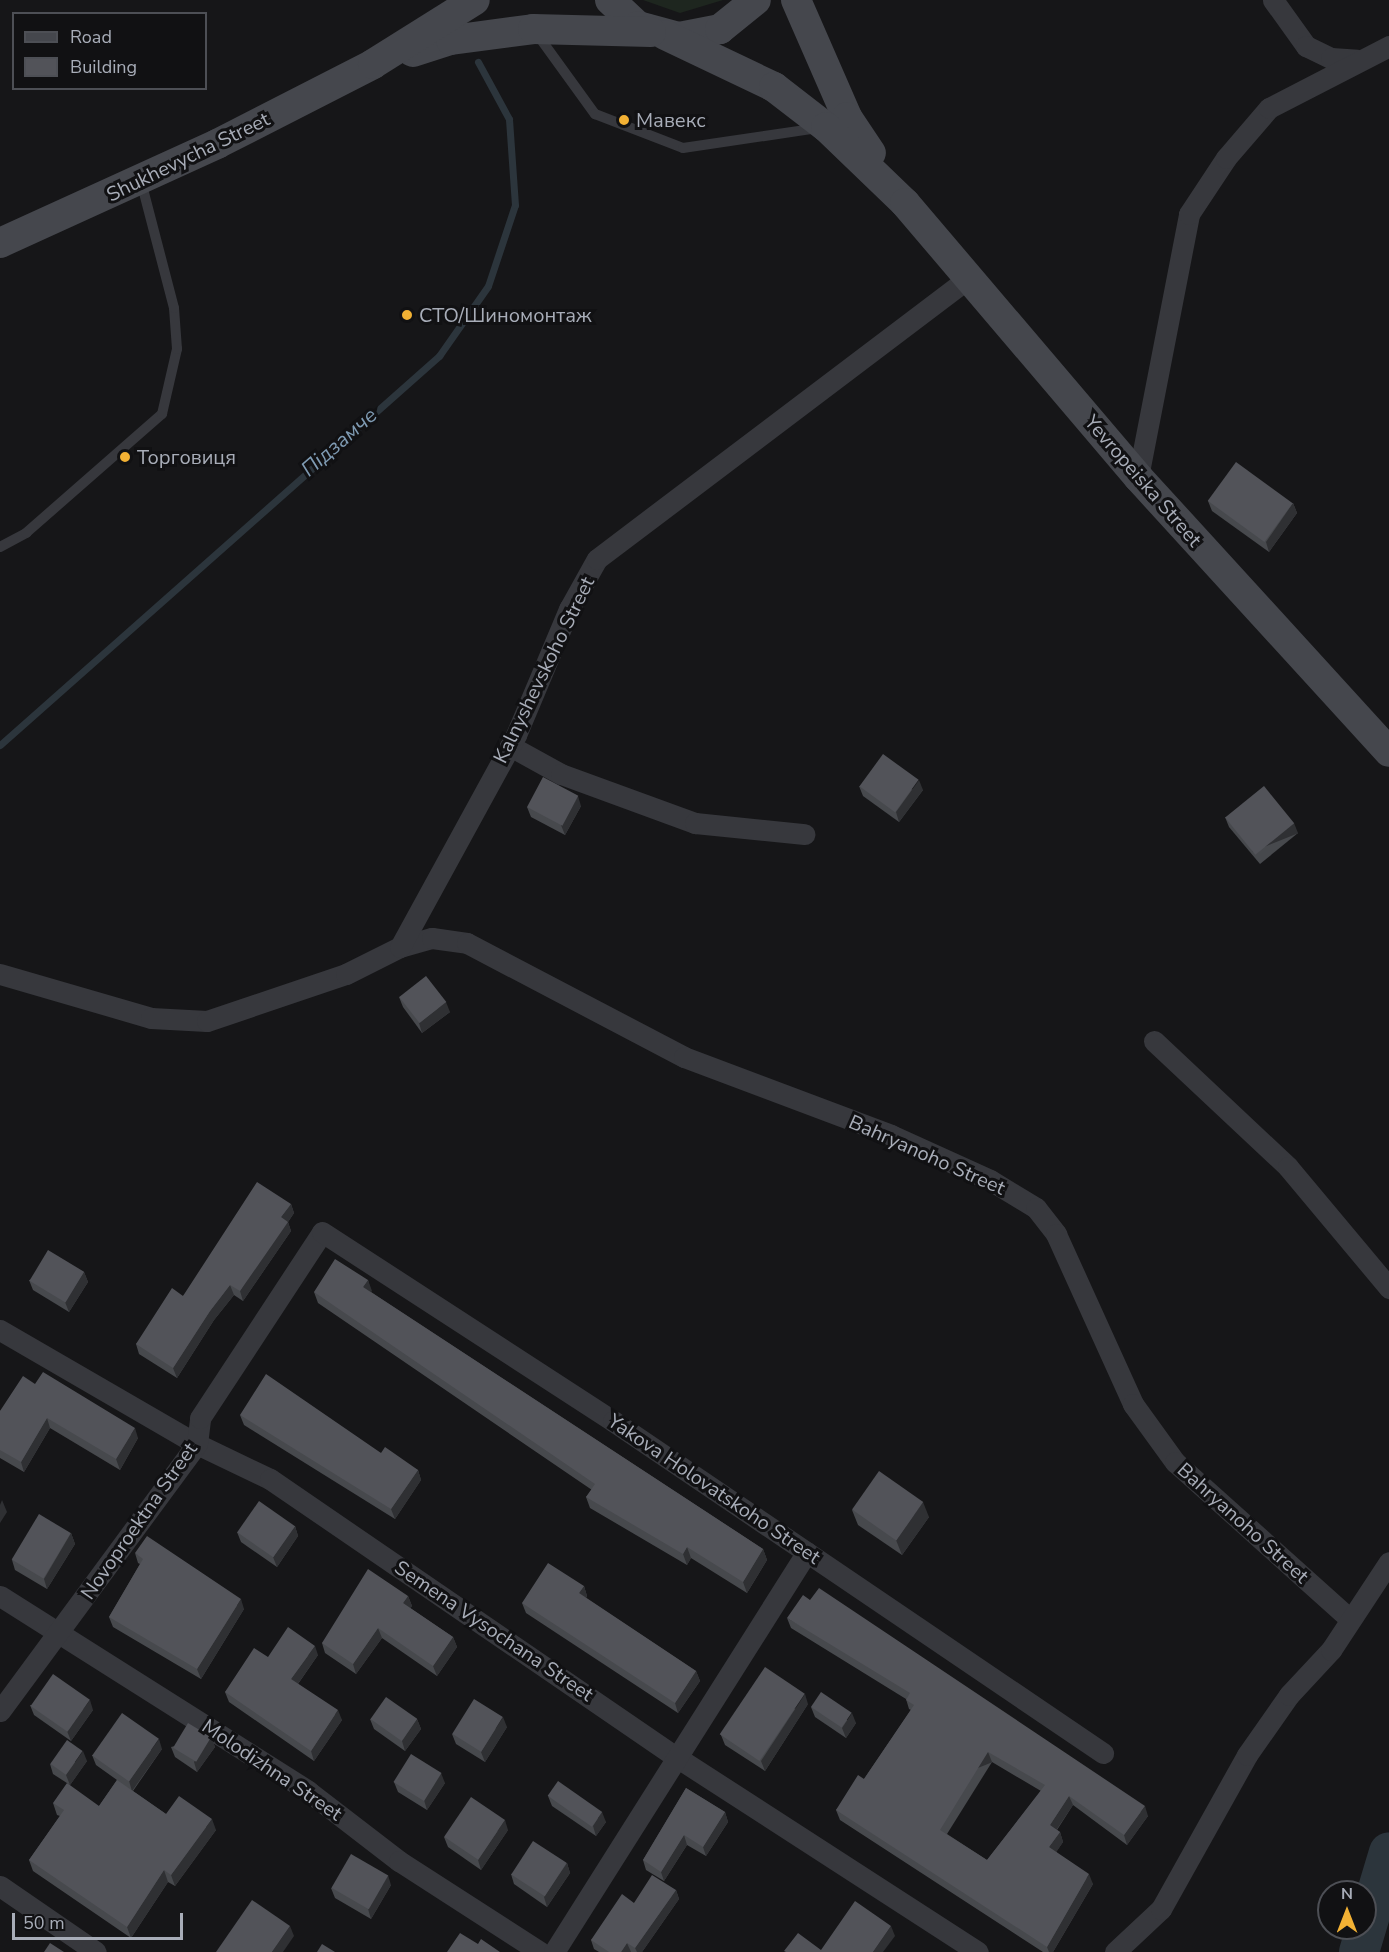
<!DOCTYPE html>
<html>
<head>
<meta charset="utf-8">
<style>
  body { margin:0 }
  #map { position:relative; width:1389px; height:1952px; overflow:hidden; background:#161618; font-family:"Nunito Sans",sans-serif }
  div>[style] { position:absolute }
  .green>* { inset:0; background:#1e261f }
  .stream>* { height:7px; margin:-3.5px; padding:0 3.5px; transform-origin:3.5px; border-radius:3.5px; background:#2c353c }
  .river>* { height:40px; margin:-20px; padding:0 20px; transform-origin:20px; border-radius:20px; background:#2c353c }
  .service>* { height:10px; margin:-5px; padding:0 5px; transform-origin:5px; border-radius:5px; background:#37383d }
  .minor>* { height:21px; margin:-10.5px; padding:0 10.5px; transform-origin:10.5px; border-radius:10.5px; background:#37383d }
  .secondary>* { height:30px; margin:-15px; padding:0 15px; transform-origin:15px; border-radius:15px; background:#45474d }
  .wall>* { inset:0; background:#47494d }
  .shaded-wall>* { inset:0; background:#2f3033; transform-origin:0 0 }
  .building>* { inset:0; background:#525359; transform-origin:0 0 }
  .dots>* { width:16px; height:16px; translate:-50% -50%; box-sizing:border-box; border:3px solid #111113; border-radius:50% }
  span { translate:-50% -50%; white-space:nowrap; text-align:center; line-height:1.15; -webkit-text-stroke:6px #111113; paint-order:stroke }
  .poi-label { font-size:20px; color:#a8adb8 }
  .left { translate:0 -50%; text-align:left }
  .street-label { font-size:20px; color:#a8adb8 }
  .water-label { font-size:21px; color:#7f9bb3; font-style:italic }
  .legend { position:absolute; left:12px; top:12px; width:195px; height:78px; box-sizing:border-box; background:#111113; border:2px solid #4d4f55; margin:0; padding:8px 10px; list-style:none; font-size:18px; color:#a8adb8 }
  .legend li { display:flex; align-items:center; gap:12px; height:30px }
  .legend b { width:30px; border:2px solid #4d4f55 }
  .north { position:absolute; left:1317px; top:1880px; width:60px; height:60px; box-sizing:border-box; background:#111113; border:2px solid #4d4f55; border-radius:50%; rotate:0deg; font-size:16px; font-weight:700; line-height:24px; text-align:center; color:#a8adb8 }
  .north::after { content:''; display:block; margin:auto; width:21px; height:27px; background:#f2b134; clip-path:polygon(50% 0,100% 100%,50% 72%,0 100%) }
  .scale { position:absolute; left:12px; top:1913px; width:171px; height:27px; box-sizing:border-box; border:3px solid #a8adb8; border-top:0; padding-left:8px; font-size:18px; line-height:21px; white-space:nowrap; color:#a8adb8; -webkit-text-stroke:4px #111113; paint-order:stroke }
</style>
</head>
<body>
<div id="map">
  <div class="green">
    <i style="clip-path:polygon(643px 0,723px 0,680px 13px)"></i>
  </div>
  <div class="stream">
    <i style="left:0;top:745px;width:587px;rotate:-41.54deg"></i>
    <i style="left:439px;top:356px;width:85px;rotate:-55deg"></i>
    <i style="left:488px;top:286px;width:85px;rotate:-71.6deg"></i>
    <i style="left:515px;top:205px;width:86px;rotate:-94deg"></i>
    <i style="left:509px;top:119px;width:65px;rotate:-118.5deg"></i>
  </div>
  <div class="river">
    <i style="left:1359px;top:1952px;width:104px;rotate:-73.3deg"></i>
  </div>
  <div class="service">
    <i style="left:537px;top:34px;width:99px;rotate:54.1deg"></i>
    <i style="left:595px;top:114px;width:94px;rotate:21.1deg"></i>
    <i style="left:683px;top:148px;width:136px;rotate:-8.4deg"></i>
    <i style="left:0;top:547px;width:30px;rotate:-28deg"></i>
    <i style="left:26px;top:533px;width:181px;rotate:-41.2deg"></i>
    <i style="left:162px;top:414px;width:67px;rotate:-77deg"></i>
    <i style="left:177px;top:349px;width:41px;rotate:-94.2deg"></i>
    <i style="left:174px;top:308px;width:131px;rotate:-104.6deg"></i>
  </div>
  <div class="minor">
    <i style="left:1273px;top:0;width:57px;rotate:54.3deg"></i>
    <i style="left:1306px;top:46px;width:28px;rotate:26deg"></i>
    <i style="left:1331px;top:58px;width:26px;rotate:4deg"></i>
    <i style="left:1138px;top:477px;width:268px;rotate:-79deg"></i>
    <i style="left:1189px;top:214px;width:67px;rotate:-56.5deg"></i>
    <i style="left:1226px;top:158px;width:66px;rotate:-49.3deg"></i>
    <i style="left:1269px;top:108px;width:135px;rotate:-27.3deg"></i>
    <i style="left:510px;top:746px;width:58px;rotate:28.8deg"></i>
    <i style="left:561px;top:774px;width:143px;rotate:20.1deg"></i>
    <i style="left:695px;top:823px;width:110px;rotate:5.8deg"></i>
    <i style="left:400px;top:947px;width:33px;rotate:-16deg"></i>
    <i style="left:432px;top:938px;width:35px;rotate:8deg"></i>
    <i style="left:467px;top:943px;width:245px;rotate:27.7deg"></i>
    <i style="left:684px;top:1057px;width:221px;rotate:20.6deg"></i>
    <i style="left:891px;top:1135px;width:109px;rotate:24.4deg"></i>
    <i style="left:990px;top:1180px;width:54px;rotate:31.3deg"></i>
    <i style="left:1036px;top:1208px;width:33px;rotate:52deg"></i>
    <i style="left:1056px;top:1234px;width:187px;rotate:65.6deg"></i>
    <i style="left:1133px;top:1404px;width:72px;rotate:54.1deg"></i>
    <i style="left:1175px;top:1462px;width:235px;rotate:41.9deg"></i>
    <i style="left:0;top:974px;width:157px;rotate:16.2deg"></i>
    <i style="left:151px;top:1018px;width:56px;rotate:3.1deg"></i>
    <i style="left:207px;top:1021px;width:147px;rotate:-18.7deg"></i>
    <i style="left:346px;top:974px;width:60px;rotate:-26.6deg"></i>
    <i style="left:400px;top:947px;width:242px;rotate:-61.3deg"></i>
    <i style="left:516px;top:735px;width:137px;rotate:-67.2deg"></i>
    <i style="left:569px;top:609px;width:57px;rotate:-60.8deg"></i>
    <i style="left:597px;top:559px;width:466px;rotate:-37.1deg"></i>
    <i style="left:1154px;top:1041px;width:184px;rotate:43.2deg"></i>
    <i style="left:1288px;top:1167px;width:158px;rotate:50.1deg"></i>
    <i style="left:0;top:1330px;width:228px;rotate:30.1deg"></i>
    <i style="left:197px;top:1444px;width:81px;rotate:25.6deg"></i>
    <i style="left:270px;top:1479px;width:494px;rotate:34.4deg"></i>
    <i style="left:678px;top:1758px;width:357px;rotate:32.9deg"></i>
    <i style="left:0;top:1596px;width:365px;rotate:32.3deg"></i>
    <i style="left:308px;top:1791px;width:115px;rotate:37.6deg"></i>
    <i style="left:399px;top:1861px;width:168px;rotate:32.8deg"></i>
    <i style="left:0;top:1711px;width:332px;rotate:-53.6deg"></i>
    <i style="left:197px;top:1444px;width:26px;rotate:-83deg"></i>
    <i style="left:200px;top:1418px;width:222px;rotate:-56.7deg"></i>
    <i style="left:322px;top:1232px;width:347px;rotate:33deg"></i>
    <i style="left:613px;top:1421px;width:592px;rotate:34.12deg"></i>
    <i style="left:0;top:1886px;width:116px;rotate:34.5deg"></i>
    <i style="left:554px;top:1952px;width:473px;rotate:-57.7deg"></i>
    <i style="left:1115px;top:1952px;width:63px;rotate:-43.1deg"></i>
    <i style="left:1161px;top:1909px;width:176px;rotate:-60.8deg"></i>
    <i style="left:1247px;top:1755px;width:73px;rotate:-55deg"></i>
    <i style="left:1289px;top:1695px;width:62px;rotate:-47deg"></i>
    <i style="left:1331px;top:1650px;width:105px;rotate:-56.6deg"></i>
  </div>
  <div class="secondary">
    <i style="left:610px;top:0;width:38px;rotate:43deg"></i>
    <i style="left:638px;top:26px;width:42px;rotate:15deg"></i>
    <i style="left:679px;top:37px;width:42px;rotate:-11deg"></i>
    <i style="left:720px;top:29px;width:46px;rotate:-38.9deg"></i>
    <i style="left:796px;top:0;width:128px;rotate:66.4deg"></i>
    <i style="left:847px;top:117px;width:43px;rotate:56.3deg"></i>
    <i style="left:665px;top:35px;width:121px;rotate:25.5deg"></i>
    <i style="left:774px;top:87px;width:66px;rotate:37.6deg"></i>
    <i style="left:826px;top:127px;width:110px;rotate:43.9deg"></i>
    <i style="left:905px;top:203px;width:360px;rotate:49.6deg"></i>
    <i style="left:1138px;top:477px;width:372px;rotate:47.6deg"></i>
    <i style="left:413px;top:52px;width:40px;rotate:-18deg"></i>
    <i style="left:451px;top:40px;width:83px;rotate:-7.6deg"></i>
    <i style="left:533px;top:29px;width:118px;rotate:1.5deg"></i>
    <i style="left:0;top:243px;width:239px;rotate:-24.5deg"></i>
    <i style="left:217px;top:144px;width:175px;rotate:-27.1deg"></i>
    <i style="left:373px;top:64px;width:120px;rotate:-32.1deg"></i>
  </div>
  <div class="wall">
    <i style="clip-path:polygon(1208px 501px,1293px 503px,1297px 513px,1269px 552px,1212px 511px)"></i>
    <i style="clip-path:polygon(859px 786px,923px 790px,899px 822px,863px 796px)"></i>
    <i style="clip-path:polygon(581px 806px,565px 835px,531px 817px,527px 807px)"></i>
    <i style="clip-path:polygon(1225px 817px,1298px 833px,1260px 864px,1229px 827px)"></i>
    <i style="clip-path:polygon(399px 997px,450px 1012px,422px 1033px,403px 1007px)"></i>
    <i style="clip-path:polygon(291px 1204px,294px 1213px,288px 1222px,291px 1231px,243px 1301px,234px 1295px,214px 1320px,177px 1378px,139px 1354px,136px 1344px,183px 1296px)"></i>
    <i style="clip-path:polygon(84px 1272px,88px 1282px,69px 1312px,33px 1290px,29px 1280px)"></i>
    <i style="clip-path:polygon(368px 1280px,371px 1292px,763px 1549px,767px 1560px,747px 1593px,691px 1558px,687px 1565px,590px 1508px,586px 1497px,592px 1490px,318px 1303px,314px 1292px)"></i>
    <i style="clip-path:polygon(35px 1384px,138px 1438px,120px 1470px,50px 1428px,24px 1472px,0 1458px,0 1411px)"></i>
    <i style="clip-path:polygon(240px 1415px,381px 1453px,418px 1470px,421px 1480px,395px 1519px,244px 1425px)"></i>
    <i style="clip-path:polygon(852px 1510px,929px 1517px,902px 1555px,858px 1525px)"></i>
    <i style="clip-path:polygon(295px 1526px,298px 1536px,277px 1567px,241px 1542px,237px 1532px)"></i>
    <i style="clip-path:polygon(71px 1533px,75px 1544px,47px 1589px,15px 1570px,12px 1560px)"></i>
    <i style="clip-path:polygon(135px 1553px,244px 1609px,201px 1679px,113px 1627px,109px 1617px,140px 1564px,138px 1563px)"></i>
    <i style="clip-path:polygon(584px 1586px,587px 1596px,586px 1598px,696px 1671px,700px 1681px,678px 1713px,526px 1613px,522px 1603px)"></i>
    <i style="clip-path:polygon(408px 1596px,412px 1606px,410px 1608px,453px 1637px,457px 1647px,437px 1676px,382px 1638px,356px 1674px,325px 1653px,322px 1643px)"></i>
    <i style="clip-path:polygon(evenodd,787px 1618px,1148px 1816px,1127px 1845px,1073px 1805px,1057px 1830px,1060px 1832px,1063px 1842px,1056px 1852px,1093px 1884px,1053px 1952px,1043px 1952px,840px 1820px,836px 1810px,864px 1779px,911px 1710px,909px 1709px,906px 1699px,791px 1628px,787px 1618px,992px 1762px,1041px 1791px,987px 1860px,947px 1834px,992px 1762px)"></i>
    <i style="clip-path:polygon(318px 1655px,298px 1684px,342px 1720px,314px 1761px,229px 1702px,225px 1692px,268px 1657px)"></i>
    <i style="clip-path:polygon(808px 1704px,765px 1771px,725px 1745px,721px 1735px)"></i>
    <i style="clip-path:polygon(30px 1705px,93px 1710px,71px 1741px,34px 1715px)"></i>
    <i style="clip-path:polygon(811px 1707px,856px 1723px,846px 1738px,815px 1717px)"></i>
    <i style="clip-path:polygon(370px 1719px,417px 1719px,421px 1729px,405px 1751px,374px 1729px)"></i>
    <i style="clip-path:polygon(507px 1727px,485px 1762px,456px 1744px,452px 1734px)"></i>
    <i style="clip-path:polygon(211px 1737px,215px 1747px,197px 1772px,175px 1757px,171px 1747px)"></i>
    <i style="clip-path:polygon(162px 1749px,133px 1791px,166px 1814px,216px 1830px,175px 1886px,168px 1882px,131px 1938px,33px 1871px,29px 1860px,60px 1816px,57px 1815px,53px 1803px,99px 1806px,117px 1780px,96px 1765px,92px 1755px)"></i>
    <i style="clip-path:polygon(87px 1761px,70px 1785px,53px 1774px,50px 1764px)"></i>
    <i style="clip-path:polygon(394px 1782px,445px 1783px,427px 1810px,398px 1792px)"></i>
    <i style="clip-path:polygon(686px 1788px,725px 1812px,728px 1822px,706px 1856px,687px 1845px,664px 1881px,646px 1870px,643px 1860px)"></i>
    <i style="clip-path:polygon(548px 1796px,606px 1822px,596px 1836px,552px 1806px)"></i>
    <i style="clip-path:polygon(508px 1830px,481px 1870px,448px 1847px,444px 1837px)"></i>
    <i style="clip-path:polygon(567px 1863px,570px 1873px,547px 1907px,514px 1884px,511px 1874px)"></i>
    <i style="clip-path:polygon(391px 1885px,371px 1919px,335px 1898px,331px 1888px)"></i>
    <i style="clip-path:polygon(676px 1890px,679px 1899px,642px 1952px,599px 1952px,594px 1949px,591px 1940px,634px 1903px)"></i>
  </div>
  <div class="shaded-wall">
    <i style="clip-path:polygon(1293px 503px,1297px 513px,1269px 552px,1266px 542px)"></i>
    <i style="clip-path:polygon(919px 780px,923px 790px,899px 822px,896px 812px)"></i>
    <i style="clip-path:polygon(578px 796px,581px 806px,565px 835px,561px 825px)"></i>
    <i style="left:1294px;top:823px;width:11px;height:49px;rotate:68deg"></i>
    <i style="clip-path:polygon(446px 1002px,450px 1012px,422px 1033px,419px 1023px)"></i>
    <i style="clip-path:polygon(291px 1204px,294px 1213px,288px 1222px,291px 1231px,243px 1301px,240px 1291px,281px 1217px)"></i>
    <i style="clip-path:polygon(84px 1272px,88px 1282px,69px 1312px,65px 1302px)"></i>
    <i style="clip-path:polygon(368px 1280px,372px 1291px,367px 1297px,363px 1287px)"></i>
    <i style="clip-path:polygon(230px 1285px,234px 1295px,214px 1320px,177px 1378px,173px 1368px,210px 1311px)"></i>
    <i style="clip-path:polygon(47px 1418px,50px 1428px,24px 1472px,21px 1462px)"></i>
    <i style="clip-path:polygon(135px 1428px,138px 1438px,120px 1470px,116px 1459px)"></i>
    <i style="clip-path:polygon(418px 1470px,421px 1480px,395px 1519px,391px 1509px)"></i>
    <i style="clip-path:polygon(2px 1500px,7px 1512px,0 1523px,0 1505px)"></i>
    <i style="clip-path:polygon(923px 1502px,929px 1517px,902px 1555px,896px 1540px)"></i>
    <i style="clip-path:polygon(295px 1526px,298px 1536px,277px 1567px,273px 1557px)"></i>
    <i style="clip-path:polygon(71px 1533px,75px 1544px,47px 1589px,44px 1579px)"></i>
    <i style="clip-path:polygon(687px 1547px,691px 1558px,687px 1565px,683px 1554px)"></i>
    <i style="clip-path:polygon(763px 1549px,767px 1560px,747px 1593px,743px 1582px)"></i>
    <i style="clip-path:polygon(584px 1586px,587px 1596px,583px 1603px,579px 1593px)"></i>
    <i style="clip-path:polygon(408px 1596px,412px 1606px,407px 1613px,403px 1603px)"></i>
    <i style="clip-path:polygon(241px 1599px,244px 1609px,201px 1679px,197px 1669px)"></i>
    <i style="clip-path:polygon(378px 1628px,382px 1638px,356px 1674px,353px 1664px)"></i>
    <i style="clip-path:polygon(453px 1637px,457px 1647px,437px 1676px,433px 1666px)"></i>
    <i style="clip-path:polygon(315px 1646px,318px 1655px,295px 1688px,291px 1679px)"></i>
    <i style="clip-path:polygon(696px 1671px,700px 1681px,678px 1713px,675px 1703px)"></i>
    <i style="clip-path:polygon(805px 1694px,808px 1704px,765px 1771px,761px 1761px)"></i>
    <i style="clip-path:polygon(90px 1700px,93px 1710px,71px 1741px,67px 1731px)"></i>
    <i style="clip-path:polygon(338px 1710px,342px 1720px,314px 1761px,311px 1751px)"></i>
    <i style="clip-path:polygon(852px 1713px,856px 1723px,846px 1738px,842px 1728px)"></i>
    <i style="clip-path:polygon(503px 1717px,507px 1727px,485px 1762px,481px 1752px)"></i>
    <i style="clip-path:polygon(417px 1719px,421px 1729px,405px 1751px,402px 1741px)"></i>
    <i style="clip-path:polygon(211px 1737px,215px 1747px,197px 1772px,194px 1762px)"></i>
    <i style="clip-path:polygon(159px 1739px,162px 1749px,132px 1791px,129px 1781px)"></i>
    <i style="clip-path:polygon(83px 1751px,87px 1761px,70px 1785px,66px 1775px)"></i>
    <i style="left:988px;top:1752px;width:11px;height:92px;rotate:68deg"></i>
    <i style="clip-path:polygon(441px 1773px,445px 1783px,427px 1810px,424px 1800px)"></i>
    <i style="clip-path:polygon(1069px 1796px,1073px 1805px,1053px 1835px,1050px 1825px)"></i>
    <i style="clip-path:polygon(1145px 1806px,1148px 1816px,1127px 1845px,1124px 1835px)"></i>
    <i style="clip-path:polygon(602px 1812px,606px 1822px,596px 1836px,593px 1826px)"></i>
    <i style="clip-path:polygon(725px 1812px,728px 1822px,706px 1856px,703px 1847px)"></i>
    <i style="clip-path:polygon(212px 1819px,216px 1830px,175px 1886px,171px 1875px)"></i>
    <i style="clip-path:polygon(505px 1820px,508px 1830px,481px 1870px,478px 1860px)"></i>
    <i style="clip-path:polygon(1060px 1832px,1063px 1842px,1053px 1857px,1049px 1847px)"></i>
    <i style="clip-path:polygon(684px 1835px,687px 1845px,664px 1881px,661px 1872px)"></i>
    <i style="clip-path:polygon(567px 1863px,570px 1873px,547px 1907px,544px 1897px)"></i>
    <i style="clip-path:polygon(164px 1870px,168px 1882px,131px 1938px,127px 1927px)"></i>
    <i style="clip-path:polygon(1089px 1874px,1093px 1884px,1053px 1952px,1049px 1952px,1047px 1947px)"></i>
    <i style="clip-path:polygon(388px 1875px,391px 1885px,371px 1919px,368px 1909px)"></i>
    <i style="clip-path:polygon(676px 1890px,679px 1899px,642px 1952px,637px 1952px,635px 1948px)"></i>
    <i style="clip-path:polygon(290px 1926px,294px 1936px,283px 1952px,272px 1952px)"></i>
    <i style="clip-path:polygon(891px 1926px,895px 1936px,883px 1952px,873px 1952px)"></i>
    <i style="clip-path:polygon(627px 1943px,631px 1952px,621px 1952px)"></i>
  </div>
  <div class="building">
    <i style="left:1236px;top:462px;width:70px;height:48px;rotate:36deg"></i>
    <i style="left:883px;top:754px;width:44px;height:40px;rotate:36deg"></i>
    <i style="left:543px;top:777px;width:40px;height:34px;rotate:28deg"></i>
    <i style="left:1264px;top:786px;width:48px;height:50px;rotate:51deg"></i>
    <i style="left:426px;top:976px;width:33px;height:34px;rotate:52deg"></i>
    <i style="clip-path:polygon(257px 1182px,291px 1204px,281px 1217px,288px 1222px,240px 1291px,230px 1285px,210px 1311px,173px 1368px,136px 1344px,172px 1288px,183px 1296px)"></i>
    <i style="left:48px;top:1250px;width:42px;height:36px;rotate:31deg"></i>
    <i style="clip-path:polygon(335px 1259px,368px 1280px,363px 1287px,763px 1549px,743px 1582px,687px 1547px,683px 1554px,586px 1497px,595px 1484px,314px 1292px)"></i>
    <i style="clip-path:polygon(43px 1372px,135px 1428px,116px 1459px,47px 1418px,21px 1462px,0 1450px,0 1411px,23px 1376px,35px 1384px)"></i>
    <i style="clip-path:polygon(266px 1374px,381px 1453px,385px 1447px,418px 1470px,391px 1509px,240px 1415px)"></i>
    <i style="left:879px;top:1471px;width:54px;height:47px;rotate:35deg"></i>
    <i style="left:259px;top:1501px;width:44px;height:38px;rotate:35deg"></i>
    <i style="left:39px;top:1514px;width:37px;height:53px;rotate:31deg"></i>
    <i style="clip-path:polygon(147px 1536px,241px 1599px,197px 1669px,109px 1617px,143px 1559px,135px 1553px)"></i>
    <i style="clip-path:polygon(548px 1563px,584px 1586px,579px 1593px,696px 1671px,675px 1703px,522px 1603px)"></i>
    <i style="clip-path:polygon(368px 1569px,408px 1596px,403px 1603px,453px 1637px,433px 1666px,378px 1628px,353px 1664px,322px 1643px)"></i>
    <i style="clip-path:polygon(evenodd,819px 1588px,1145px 1806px,1124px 1835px,1069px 1796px,1050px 1825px,1060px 1832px,1049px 1847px,1089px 1874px,1047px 1947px,836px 1810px,858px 1775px,864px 1779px,914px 1705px,906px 1700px,910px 1693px,787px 1618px,803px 1595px,810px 1600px,819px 1588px,988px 1752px,1045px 1785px,987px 1860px,940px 1830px,988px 1752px)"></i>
    <i style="clip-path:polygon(288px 1627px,315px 1646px,291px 1679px,338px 1710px,311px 1751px,225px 1692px,254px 1648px,268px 1657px)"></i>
    <i style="left:765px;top:1667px;width:48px;height:81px;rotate:34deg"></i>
    <i style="left:53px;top:1674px;width:45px;height:39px;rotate:35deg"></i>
    <i style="left:821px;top:1692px;width:37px;height:18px;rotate:34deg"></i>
    <i style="left:386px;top:1697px;width:38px;height:27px;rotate:35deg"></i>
    <i style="left:474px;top:1699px;width:34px;height:41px;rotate:32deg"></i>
    <i style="left:122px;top:1713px;width:45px;height:52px;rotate:35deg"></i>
    <i style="left:188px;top:1723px;width:27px;height:29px;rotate:31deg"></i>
    <i style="left:67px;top:1740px;width:19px;height:29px;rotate:35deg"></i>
    <i style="left:411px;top:1754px;width:36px;height:33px;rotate:32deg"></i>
    <i style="clip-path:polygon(117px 1780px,166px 1814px,179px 1796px,212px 1819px,171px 1875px,164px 1870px,127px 1927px,29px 1860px,64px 1810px,53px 1803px,67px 1783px,99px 1806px)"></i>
    <i style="left:558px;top:1781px;width:54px;height:18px;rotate:35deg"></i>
    <i style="clip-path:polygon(686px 1788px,725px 1812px,703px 1847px,684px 1835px,661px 1872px,643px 1860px)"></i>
    <i style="left:471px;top:1797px;width:41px;height:48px;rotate:34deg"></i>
    <i style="left:533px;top:1841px;width:40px;height:40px;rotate:33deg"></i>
    <i style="left:351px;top:1854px;width:43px;height:39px;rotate:30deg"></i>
    <i style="clip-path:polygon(652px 1875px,676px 1890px,635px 1948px,627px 1943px,621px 1952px,609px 1952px,591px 1940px,622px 1894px,634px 1903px)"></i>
    <i style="clip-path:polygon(252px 1900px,290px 1926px,272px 1952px,216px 1952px)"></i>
    <i style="clip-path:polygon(855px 1901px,891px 1926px,873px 1952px,786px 1952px,784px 1951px,798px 1933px,821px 1950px)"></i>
    <i style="clip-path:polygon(460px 1933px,478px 1944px,481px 1939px,500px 1952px,447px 1952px)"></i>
    <i style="clip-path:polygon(50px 1943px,64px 1952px,44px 1952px)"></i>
    <i style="clip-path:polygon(322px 1944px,335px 1952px,317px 1952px)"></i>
  </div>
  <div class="dots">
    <i style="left:624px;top:120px;background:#f2b134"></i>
    <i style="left:407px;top:315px;background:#f2b134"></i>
    <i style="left:125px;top:457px;background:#f2b134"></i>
  </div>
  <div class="poi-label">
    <span class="left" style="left:636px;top:120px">Мавекс</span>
    <span class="left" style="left:419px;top:315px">СТО/Шиномонтаж</span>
    <span class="left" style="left:137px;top:457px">Торговиця</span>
  </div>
  <div class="street-label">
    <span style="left:188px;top:157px;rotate:-26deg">Shukhevycha Street</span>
    <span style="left:1143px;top:481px;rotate:49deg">Yevropeiska Street</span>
    <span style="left:544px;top:670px;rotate:-64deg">Kalnyshevskoho Street</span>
    <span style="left:927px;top:1155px;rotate:24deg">Bahryanoho Street</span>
    <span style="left:714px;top:1489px;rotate:34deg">Yakova Holovatskoho Street</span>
    <span style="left:139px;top:1521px;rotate:-55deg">Novoproektna Street</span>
    <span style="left:1243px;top:1523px;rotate:42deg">Bahryanoho Street</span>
    <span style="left:494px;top:1631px;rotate:34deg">Semena Vysochana Street</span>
    <span style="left:272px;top:1770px;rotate:34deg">Molodizhna Street</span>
  </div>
  <div class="water-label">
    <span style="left:339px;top:442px;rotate:-41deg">Підзамче</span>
  </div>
  <ul class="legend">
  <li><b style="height:8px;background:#45474d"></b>Road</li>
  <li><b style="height:16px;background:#525359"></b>Building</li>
  </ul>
  <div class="north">N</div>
  <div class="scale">50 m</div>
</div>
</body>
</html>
